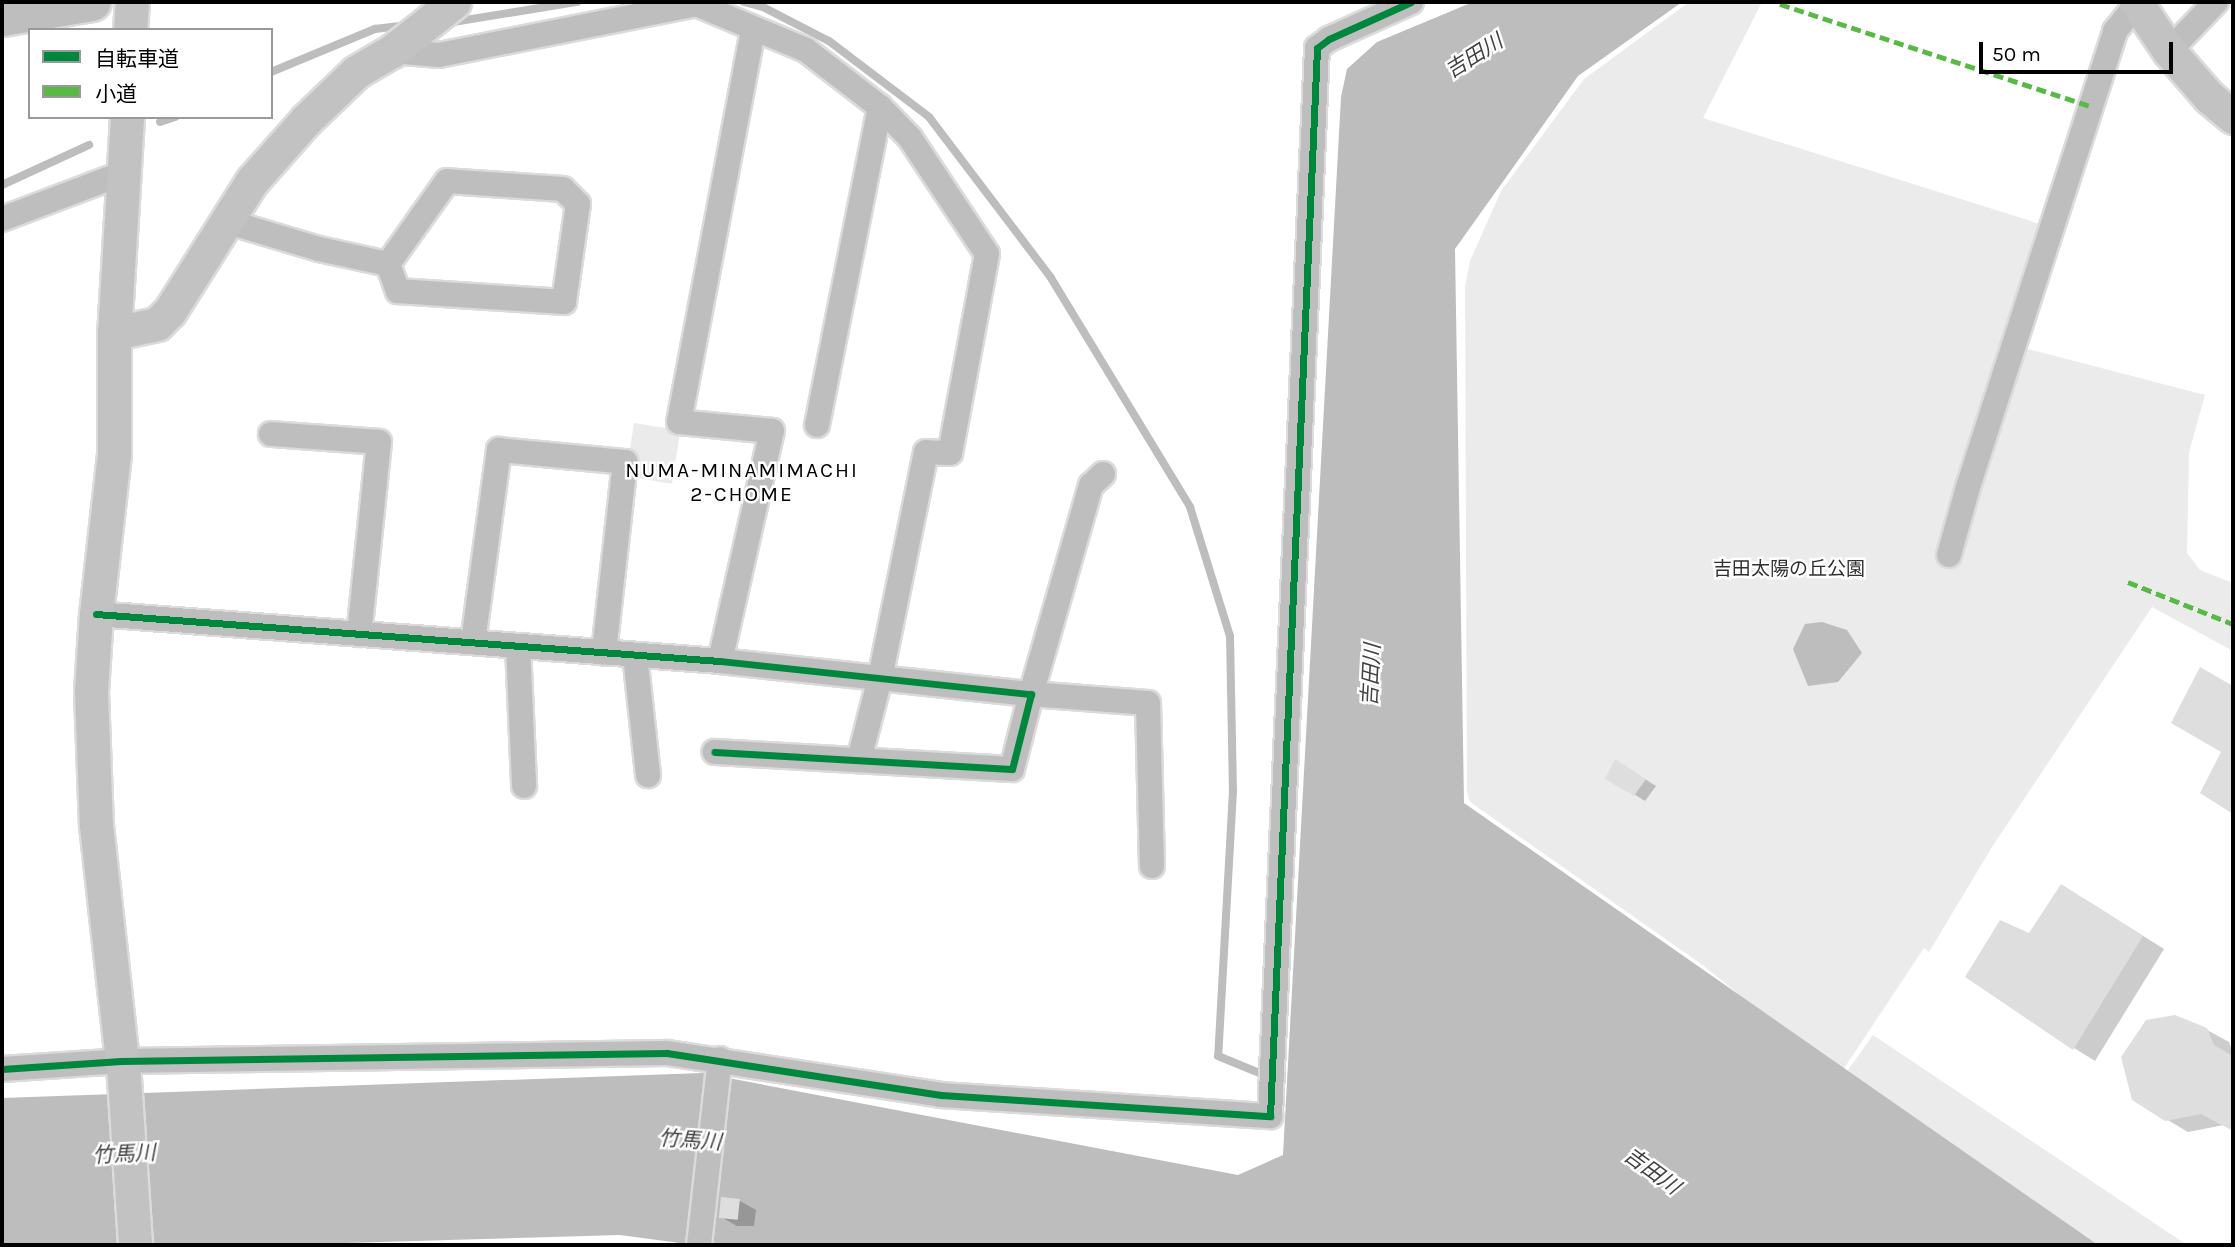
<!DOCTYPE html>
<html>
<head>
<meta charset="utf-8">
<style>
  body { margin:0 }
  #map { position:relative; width:2235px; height:1247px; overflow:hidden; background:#fff; font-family:Karla,"Noto Sans JP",sans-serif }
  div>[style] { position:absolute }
  .green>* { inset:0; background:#ebebeb; transform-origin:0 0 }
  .water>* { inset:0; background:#bdbdbd }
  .shadow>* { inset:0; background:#0003 }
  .stream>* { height:8px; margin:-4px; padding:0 4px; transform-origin:4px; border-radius:4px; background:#bdbdbd }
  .building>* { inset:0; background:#dedede; transform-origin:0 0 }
  .roads { filter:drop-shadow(2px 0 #dbdbdb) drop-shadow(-2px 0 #dbdbdb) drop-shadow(0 2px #dbdbdb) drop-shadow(0 -2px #dbdbdb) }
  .street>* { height:24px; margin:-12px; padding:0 12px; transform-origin:12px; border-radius:12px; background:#bebebe }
  .secondary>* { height:33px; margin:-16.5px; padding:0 16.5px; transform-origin:16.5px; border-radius:16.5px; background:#c2c2c2 }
  .primary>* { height:37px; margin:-18.5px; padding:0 18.5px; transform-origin:18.5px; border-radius:18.5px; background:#bebebe }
  .quiet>* { height:5px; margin-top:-2.5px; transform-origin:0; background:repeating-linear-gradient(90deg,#58b947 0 10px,transparent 0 15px) }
  .cycleway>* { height:7px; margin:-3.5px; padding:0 3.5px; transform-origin:3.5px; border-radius:3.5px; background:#00873e }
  span { translate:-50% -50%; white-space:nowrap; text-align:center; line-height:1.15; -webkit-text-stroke:5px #fff; paint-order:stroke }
  .park-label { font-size:19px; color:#313131 }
  .water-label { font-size:21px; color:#424242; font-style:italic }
  .neighbourhood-label { font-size:21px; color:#000; letter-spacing:2px }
  .frame { position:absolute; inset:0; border:4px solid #000; pointer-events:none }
  .legend { position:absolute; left:28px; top:28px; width:245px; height:91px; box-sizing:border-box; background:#fff; border:2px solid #999; margin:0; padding:9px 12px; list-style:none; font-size:21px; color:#000 }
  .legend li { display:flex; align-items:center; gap:14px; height:35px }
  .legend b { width:35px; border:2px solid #999 }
  .scale { position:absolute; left:1979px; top:42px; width:194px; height:32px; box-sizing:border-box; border:4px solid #000; border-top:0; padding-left:9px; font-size:21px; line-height:24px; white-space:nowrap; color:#000; -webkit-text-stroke:5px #fff; paint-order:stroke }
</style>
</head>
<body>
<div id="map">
  <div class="green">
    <i style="clip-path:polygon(1689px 2px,1762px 2px,1703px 118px,2056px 229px,2020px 347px,2205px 395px,2189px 452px,2187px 553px,2200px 570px,2233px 583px,2233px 651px,2152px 607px,1992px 847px,1929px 952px,1924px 948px,1839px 1076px,1704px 966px,1470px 802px,1467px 792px,1465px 287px,1470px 261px,1501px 191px,1584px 79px)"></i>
    <i style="left:634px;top:423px;width:47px;height:54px;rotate:9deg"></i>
    <i style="clip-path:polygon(1873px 1035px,2187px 1245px,2094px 1245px,1843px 1077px)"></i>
  </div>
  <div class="water">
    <i style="clip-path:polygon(1473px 2px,1682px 2px,1578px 76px,1455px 249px,1464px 803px,2098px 1245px,695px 1245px,620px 1235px,276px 1245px,2px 1245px,2px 1098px,702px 1073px,1238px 1175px,1283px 1155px,1341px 97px,1347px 69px,1377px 42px)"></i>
    <i style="clip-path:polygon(1822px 622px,1847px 630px,1862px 653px,1838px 682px,1808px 686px,1793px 649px,1805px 624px)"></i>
  </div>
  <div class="shadow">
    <i style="clip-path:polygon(2201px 670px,2233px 688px,2233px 812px,2202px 793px,2223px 751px)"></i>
    <i style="clip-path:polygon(1626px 767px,1656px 786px,1645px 801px,1608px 778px)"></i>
    <i style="clip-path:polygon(2083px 898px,2164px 949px,2095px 1061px,2074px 1048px,2030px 935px)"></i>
    <i style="clip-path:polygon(2207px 1030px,2229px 1042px,2233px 1053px,2233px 1138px,2231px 1129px,2224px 1125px,2188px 1132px,2166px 1119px)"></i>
    <i style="clip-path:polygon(740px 1201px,756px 1210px,754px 1226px,737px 1226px,721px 1217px)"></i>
  </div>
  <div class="stream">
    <i style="left:744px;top:2px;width:20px;rotate:15deg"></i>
    <i style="left:763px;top:7px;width:74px;rotate:27.3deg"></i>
    <i style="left:829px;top:41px;width:126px;rotate:37.2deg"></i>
    <i style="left:929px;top:117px;width:202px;rotate:52.8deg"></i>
    <i style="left:1051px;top:278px;width:268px;rotate:58.7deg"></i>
    <i style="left:1190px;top:507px;width:135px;rotate:72.8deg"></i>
    <i style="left:1230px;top:636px;width:155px;rotate:88.9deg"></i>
    <i style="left:1233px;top:791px;width:265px;rotate:93.2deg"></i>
    <i style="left:1218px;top:1056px;width:50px;rotate:22.4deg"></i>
    <i style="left:447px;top:23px;width:132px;rotate:-9.2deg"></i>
    <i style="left:271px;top:72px;width:113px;rotate:-22.5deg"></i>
    <i style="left:375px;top:29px;width:31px;rotate:-7deg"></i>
    <i style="left:160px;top:122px;width:16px;rotate:-18deg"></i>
    <i style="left:2px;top:185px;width:96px;rotate:-24.7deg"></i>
  </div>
  <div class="building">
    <i style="clip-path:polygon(2200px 667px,2233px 686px,2233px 814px,2200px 793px,2221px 752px,2171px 723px)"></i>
    <i style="clip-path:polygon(1615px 759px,1646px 779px,1634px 796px,1605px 779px)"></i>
    <i style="clip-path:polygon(2061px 884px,2143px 936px,2073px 1050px,1965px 977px,2000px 920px,2029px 933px)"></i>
    <i style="clip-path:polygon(2175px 1015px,2207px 1028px,2214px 1045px,2233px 1056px,2233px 1131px,2201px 1114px,2165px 1121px,2132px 1100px,2121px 1057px,2146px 1020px)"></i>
    <i style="left:721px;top:1197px;width:19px;height:21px;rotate:6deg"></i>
  </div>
  <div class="roads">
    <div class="street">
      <i style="left:392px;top:51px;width:47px;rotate:4.9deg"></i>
      <i style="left:439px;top:55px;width:262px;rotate:-11.2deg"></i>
      <i style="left:696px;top:4px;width:119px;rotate:22.7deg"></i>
      <i style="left:806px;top:50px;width:93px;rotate:37.6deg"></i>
      <i style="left:880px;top:107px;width:43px;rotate:45.9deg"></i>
      <i style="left:910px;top:138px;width:139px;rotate:56.4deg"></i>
      <i style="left:987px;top:254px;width:202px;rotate:100.5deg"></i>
      <i style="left:950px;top:453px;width:24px;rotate:-178deg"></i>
      <i style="left:926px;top:452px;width:231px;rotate:101.5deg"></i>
      <i style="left:880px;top:678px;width:85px;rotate:104.4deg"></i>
      <i style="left:2169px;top:51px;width:68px;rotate:-46.2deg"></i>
      <i style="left:2px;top:219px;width:130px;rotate:-20.7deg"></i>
      <i style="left:225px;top:221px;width:98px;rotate:16.6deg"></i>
      <i style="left:319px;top:249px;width:71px;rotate:12.3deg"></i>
      <i style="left:388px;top:264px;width:29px;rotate:70deg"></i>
      <i style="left:398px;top:291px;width:166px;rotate:3.8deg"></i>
      <i style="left:564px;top:302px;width:99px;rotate:-81.9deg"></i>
      <i style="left:578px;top:204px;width:21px;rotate:-135deg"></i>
      <i style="left:563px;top:189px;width:116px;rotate:-176.1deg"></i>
      <i style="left:447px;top:181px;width:102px;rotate:125.4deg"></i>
      <i style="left:817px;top:425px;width:324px;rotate:-78.8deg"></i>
      <i style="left:271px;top:434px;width:108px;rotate:4.2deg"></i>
      <i style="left:379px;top:442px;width:193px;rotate:95.9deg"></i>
      <i style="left:1103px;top:474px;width:16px;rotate:137deg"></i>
      <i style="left:1091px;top:485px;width:217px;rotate:106deg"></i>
      <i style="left:1031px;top:694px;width:117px;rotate:4.4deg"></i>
      <i style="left:1148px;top:703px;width:163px;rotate:88.6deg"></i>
      <i style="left:1949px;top:555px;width:71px;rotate:-74.4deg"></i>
      <i style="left:1968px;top:487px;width:479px;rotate:-72.1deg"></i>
      <i style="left:2115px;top:31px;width:35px;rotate:-51deg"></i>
      <i style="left:96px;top:614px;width:626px;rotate:4.31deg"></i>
      <i style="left:720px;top:661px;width:313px;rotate:6.1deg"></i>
      <i style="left:1031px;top:694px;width:77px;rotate:104.2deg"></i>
      <i style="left:1012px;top:769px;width:298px;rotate:-176.7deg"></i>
      <i style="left:473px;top:642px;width:194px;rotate:-82.3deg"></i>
      <i style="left:499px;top:450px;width:127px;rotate:5.4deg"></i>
      <i style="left:625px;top:462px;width:192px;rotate:96.3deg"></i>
      <i style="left:518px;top:646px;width:140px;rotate:87.5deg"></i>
      <i style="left:635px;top:655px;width:121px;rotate:83.8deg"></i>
      <i style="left:720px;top:661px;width:236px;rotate:-77.3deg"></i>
      <i style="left:772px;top:431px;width:93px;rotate:-174.5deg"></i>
      <i style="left:679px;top:422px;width:400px;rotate:-79.3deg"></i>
      <i style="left:2px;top:1069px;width:119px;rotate:-3.8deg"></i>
      <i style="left:121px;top:1061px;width:546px;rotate:-0.84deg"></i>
      <i style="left:667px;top:1053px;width:277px;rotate:8.7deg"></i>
      <i style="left:941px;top:1095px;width:330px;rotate:3.7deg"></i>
      <i style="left:1270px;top:1116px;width:1069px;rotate:-87.48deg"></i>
      <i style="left:1317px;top:48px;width:15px;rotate:-37deg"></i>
      <i style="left:1329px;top:39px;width:90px;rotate:-24.3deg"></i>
      <i style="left:699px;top:1245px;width:187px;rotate:-83.6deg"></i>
    </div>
    <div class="secondary">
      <i style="left:2136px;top:2px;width:59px;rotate:56deg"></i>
      <i style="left:2169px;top:51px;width:61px;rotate:49deg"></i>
      <i style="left:2209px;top:97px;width:31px;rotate:40deg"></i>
      <i style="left:130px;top:30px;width:28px;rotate:-86deg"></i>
      <i style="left:127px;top:117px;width:216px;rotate:93.4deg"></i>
      <i style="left:114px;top:333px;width:121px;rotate:90deg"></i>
      <i style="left:114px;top:454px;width:161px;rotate:96.4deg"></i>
      <i style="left:96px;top:614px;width:77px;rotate:93.7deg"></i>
      <i style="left:91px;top:691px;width:134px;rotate:87.9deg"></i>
      <i style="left:96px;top:825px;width:255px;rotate:83.7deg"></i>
      <i style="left:124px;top:1078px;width:167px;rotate:86.2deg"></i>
      <i style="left:114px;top:333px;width:44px;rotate:-11.8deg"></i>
      <i style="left:157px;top:324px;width:18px;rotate:-45deg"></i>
      <i style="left:170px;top:311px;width:154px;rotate:-57.8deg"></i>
      <i style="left:252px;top:181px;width:81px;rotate:-48.5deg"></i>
      <i style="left:306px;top:120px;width:69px;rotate:-43.8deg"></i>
      <i style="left:356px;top:72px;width:42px;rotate:-30.3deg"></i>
      <i style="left:392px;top:51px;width:79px;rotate:-38.3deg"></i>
    </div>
    <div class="primary">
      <i style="left:2px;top:17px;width:91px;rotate:-9.5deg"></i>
    </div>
  </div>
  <div class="quiet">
    <i style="left:1780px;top:4px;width:326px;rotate:18.2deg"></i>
    <i style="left:2128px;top:582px;width:113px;rotate:21.8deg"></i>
  </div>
  <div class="cycleway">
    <i style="left:96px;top:614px;width:626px;rotate:4.31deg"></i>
    <i style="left:720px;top:661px;width:313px;rotate:6.1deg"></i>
    <i style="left:1031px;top:694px;width:77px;rotate:104.2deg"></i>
    <i style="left:1012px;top:769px;width:298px;rotate:-176.7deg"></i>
    <i style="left:2px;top:1069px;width:119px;rotate:-3.8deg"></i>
    <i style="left:121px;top:1061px;width:546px;rotate:-0.84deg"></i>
    <i style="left:667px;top:1053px;width:277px;rotate:8.7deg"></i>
    <i style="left:941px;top:1095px;width:330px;rotate:3.7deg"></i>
    <i style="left:1270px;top:1116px;width:1069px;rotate:-87.48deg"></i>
    <i style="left:1317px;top:48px;width:15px;rotate:-37deg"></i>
    <i style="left:1329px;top:39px;width:90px;rotate:-24.3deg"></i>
  </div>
  <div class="park-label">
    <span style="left:1789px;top:570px">吉田太陽の丘公園</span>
  </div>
  <div class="water-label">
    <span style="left:1474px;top:56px;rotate:-32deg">吉田川</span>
    <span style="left:1371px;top:675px;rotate:-87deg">吉田川</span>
    <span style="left:690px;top:1140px;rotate:4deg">竹馬川</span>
    <span style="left:124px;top:1154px;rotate:-3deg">竹馬川</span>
    <span style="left:1652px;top:1171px;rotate:36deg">吉田川</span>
  </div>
  <div class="neighbourhood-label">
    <span style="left:742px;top:482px">NUMA-MINAMIMACHI<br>2-CHOME</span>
  </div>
  <div class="frame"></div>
  <ul class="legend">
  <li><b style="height:9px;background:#00873e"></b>自転車道</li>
  <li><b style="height:9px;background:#58b947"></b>小道</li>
  </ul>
  <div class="scale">50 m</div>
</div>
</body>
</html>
